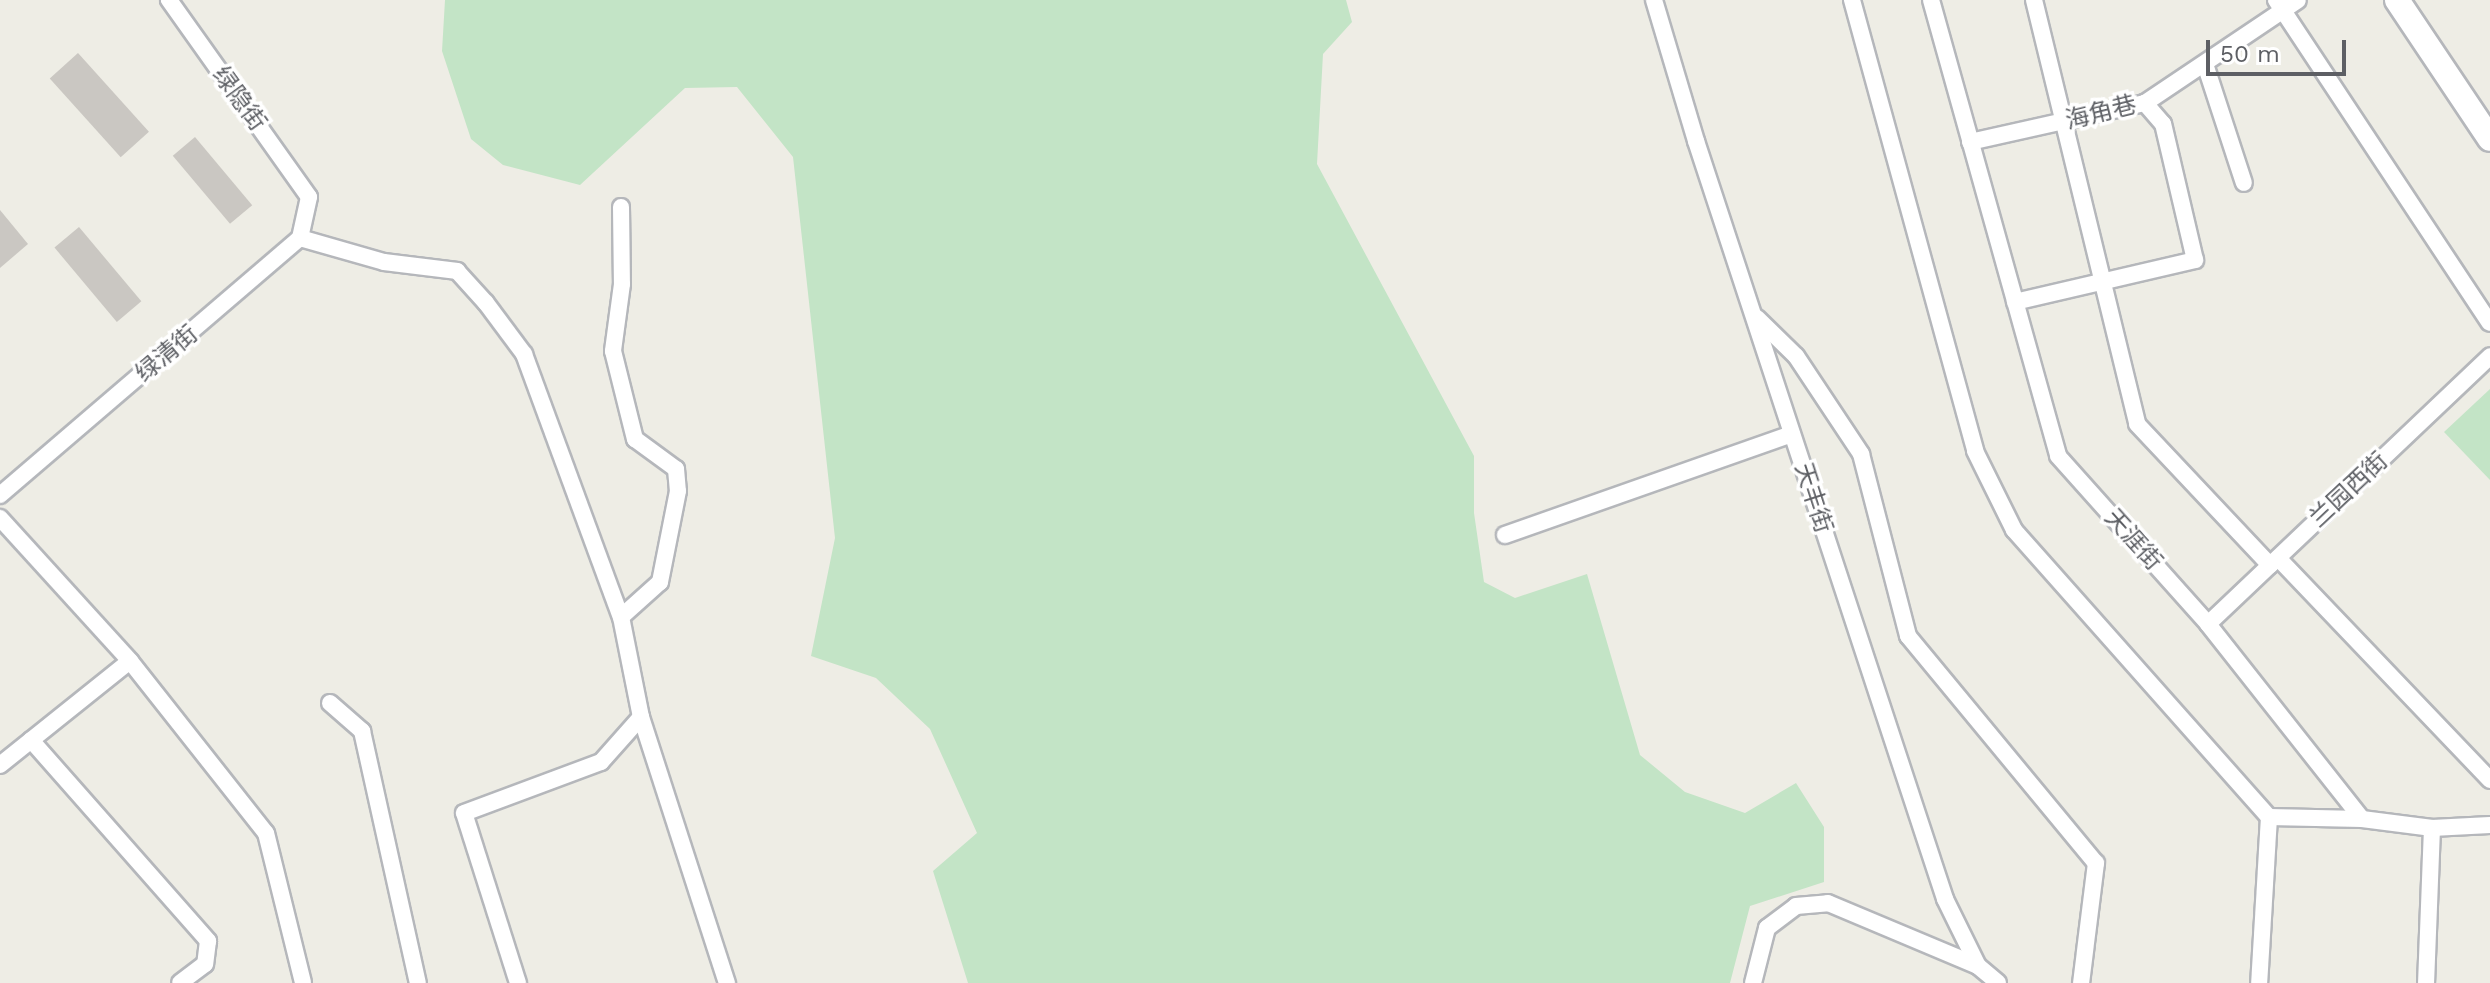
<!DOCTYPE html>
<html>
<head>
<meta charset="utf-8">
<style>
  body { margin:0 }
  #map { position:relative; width:2490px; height:983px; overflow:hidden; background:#eeede5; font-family:"Work Sans","Noto Sans SC",sans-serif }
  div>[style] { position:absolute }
  .green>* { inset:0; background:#c3e4c6 }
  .building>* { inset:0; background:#cac7c2; transform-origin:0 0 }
  .roads { filter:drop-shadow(2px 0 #b5b7bb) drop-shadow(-2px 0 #b5b7bb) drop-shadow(0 2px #b5b7bb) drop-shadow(0 -2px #b5b7bb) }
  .street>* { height:16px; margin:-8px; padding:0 8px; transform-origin:8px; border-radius:8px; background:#fff }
  .secondary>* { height:24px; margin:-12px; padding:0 12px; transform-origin:12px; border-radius:12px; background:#fff }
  span { translate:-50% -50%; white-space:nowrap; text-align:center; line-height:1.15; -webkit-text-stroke:7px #fff; paint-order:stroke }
  .street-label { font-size:24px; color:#5d5f64 }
  .scale { position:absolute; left:2206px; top:40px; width:140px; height:36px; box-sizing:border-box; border:4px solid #5d5f64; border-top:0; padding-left:10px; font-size:24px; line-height:28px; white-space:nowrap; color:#5d5f64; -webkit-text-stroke:6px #fff; paint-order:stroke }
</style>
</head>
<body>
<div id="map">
  <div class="green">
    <i style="clip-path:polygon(445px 0,1346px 0,1352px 22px,1323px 54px,1317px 164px,1474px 456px,1474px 513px,1484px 582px,1515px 598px,1587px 574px,1640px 755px,1685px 792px,1745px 813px,1796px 783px,1824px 827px,1824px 882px,1750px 906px,1730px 983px,968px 983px,933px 871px,977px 833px,930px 729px,876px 678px,811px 656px,835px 538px,793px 157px,737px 87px,685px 88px,580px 185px,503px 165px,471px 139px,442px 51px)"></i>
    <i style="clip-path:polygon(2490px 389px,2490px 480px,2444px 432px)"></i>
  </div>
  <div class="building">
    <i style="left:78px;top:53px;width:106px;height:38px;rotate:48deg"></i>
    <i style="left:195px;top:137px;width:89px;height:29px;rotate:50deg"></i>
    <i style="clip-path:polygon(0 210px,28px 244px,0 268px)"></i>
    <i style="left:79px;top:227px;width:97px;height:32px;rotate:50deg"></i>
  </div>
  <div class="roads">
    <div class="street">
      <i style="left:1654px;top:0;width:147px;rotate:73.4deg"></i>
      <i style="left:1696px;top:141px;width:798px;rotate:71.81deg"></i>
      <i style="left:1945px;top:899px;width:75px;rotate:63.8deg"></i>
      <i style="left:1978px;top:966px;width:26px;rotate:40deg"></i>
      <i style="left:1852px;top:0;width:467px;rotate:74.7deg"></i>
      <i style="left:1975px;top:451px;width:88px;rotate:63.7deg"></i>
      <i style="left:2014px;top:530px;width:384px;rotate:48.4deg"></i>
      <i style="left:2269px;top:817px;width:166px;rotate:93.4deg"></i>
      <i style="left:1931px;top:0;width:473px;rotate:74.4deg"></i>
      <i style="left:2058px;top:456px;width:225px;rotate:48.2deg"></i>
      <i style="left:2208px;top:624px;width:248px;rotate:51.7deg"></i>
      <i style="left:2362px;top:819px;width:71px;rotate:7.3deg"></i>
      <i style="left:2432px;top:828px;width:155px;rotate:92.2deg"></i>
      <i style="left:2034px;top:0;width:436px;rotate:76.3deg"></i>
      <i style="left:2137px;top:424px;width:194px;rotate:46.7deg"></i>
      <i style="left:2276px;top:0;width:387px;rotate:56.5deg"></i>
      <i style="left:2205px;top:64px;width:125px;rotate:71.9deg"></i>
      <i style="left:1970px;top:142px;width:179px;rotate:-12.6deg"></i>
      <i style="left:2145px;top:103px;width:184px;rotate:-33.9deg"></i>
      <i style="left:621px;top:207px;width:77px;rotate:89.3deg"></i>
      <i style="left:622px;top:284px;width:68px;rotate:97.7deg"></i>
      <i style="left:613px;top:351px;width:91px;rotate:76deg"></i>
      <i style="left:635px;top:439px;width:51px;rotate:36.2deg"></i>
      <i style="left:676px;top:469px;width:22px;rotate:85deg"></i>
      <i style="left:678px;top:491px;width:93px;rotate:101.2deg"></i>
      <i style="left:660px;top:582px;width:52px;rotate:138.1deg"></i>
      <i style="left:300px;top:238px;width:87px;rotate:15.9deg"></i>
      <i style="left:384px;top:262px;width:74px;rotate:7deg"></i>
      <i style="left:457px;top:271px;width:43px;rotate:47.8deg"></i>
      <i style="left:486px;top:303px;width:64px;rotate:53.3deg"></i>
      <i style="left:524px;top:354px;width:280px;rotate:69.8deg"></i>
      <i style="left:621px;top:617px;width:102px;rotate:78.7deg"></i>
      <i style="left:641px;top:717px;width:280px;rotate:72.1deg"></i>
      <i style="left:2015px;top:302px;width:185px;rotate:-13.1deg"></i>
      <i style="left:2195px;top:260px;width:140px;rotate:-103.2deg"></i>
      <i style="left:2163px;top:124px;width:28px;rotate:-131deg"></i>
      <i style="left:1757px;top:318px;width:54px;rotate:44.3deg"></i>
      <i style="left:1796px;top:356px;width:118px;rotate:56.4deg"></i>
      <i style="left:1861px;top:454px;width:188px;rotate:75.5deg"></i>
      <i style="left:1908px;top:636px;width:295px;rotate:50.4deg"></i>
      <i style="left:2096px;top:863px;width:121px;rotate:97.1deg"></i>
      <i style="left:0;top:495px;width:395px;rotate:-40.6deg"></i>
      <i style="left:300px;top:238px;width:42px;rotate:-77.6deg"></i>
      <i style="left:309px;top:197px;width:242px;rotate:-125.4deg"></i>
      <i style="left:0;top:518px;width:193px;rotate:47.7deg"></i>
      <i style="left:130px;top:661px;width:219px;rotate:51.7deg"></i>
      <i style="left:266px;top:833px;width:154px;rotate:76.1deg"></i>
      <i style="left:1505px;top:535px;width:304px;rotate:-19.4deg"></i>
      <i style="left:2278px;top:558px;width:307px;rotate:46.3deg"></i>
      <i style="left:2208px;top:624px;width:389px;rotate:-43.5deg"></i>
      <i style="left:330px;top:703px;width:43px;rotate:41.2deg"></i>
      <i style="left:362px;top:731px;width:258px;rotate:77.5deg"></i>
      <i style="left:31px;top:740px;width:268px;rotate:48.6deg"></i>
      <i style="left:208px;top:941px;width:23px;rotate:97deg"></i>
      <i style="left:205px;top:964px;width:31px;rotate:143deg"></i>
      <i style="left:0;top:765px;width:166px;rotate:-38.7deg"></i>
      <i style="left:2269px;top:817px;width:93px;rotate:1.2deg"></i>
      <i style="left:2432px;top:828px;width:58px;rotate:-3deg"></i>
      <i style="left:518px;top:983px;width:178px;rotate:-107.6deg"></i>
      <i style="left:464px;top:813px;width:146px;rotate:-20.4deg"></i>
      <i style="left:601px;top:762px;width:60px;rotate:-48.4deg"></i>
      <i style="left:1753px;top:983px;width:57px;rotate:-75.7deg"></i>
      <i style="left:1767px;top:928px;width:36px;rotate:-37deg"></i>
      <i style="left:1796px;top:906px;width:32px;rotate:-5deg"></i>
      <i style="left:1828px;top:903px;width:163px;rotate:22.8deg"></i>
    </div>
    <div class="secondary">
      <i style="left:2397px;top:0;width:167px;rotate:56.2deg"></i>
    </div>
  </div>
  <div class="street-label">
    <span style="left:239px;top:99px;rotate:54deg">绿隐街</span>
    <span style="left:2101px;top:113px;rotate:-14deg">海角巷</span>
    <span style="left:167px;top:354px;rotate:-40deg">绿清街</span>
    <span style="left:2349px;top:490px;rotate:-43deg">兰园西街</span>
    <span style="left:1813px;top:498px;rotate:72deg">天丰街</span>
    <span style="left:2133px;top:540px;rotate:48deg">天涯街</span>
  </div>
  <div class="scale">50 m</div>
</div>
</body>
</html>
